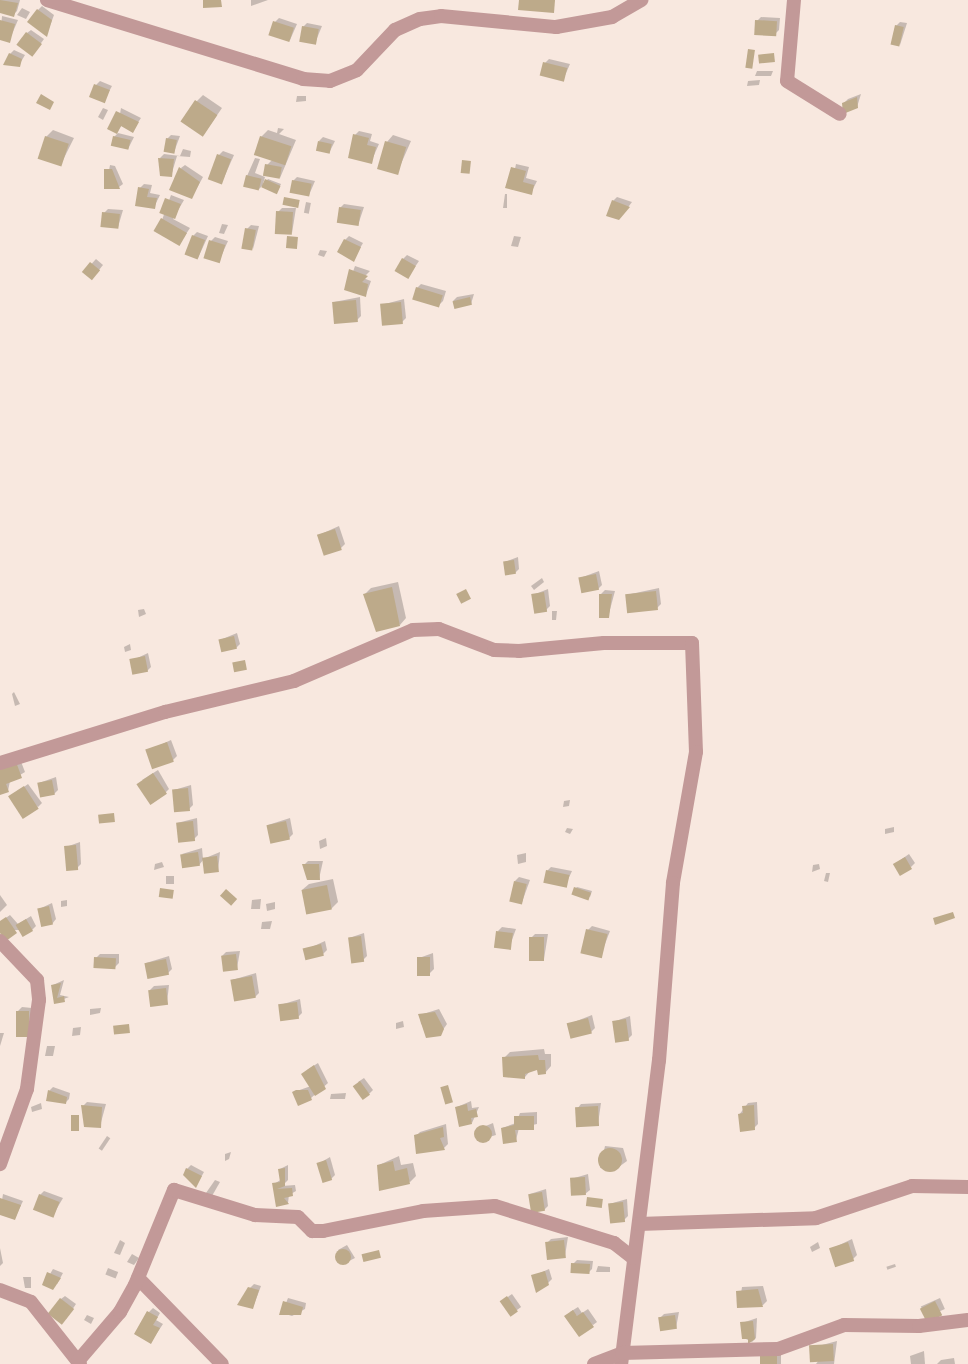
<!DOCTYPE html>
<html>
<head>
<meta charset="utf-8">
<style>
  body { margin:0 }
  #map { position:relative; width:968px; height:1364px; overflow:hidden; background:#f8e8df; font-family:Raleway,sans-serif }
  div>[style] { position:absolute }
  .shadow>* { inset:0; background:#0003; transform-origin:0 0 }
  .building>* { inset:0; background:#bdaa8a; transform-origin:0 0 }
  .round { border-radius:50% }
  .minor>* { height:14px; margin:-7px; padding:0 7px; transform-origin:7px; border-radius:7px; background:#c29998 }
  span { translate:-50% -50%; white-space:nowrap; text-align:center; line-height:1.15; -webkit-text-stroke:6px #fef7f4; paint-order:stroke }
</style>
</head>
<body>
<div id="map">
  <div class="shadow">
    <i style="clip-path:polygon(0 0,20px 0,17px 11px,13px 15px,0 11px)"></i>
    <i style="clip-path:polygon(251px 0,268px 0,251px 6px)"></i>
    <i style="clip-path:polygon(42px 6px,54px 15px,47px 34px,38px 10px)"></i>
    <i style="clip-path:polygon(22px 8px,30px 12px,26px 19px,17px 15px)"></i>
    <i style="clip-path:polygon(2px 16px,18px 20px,9px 41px,0 39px)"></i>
    <i style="clip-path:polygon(761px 17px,780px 18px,779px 30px,775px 34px,757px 21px)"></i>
    <i style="clip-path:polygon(279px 18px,297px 24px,290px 40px,275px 22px)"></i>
    <i style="clip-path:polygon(900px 22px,907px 23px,900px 45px,896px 26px)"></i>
    <i style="clip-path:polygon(307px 23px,322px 26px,315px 43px,303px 27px)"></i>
    <i style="clip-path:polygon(31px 30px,44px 39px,36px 50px,27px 33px)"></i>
    <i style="clip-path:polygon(14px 50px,25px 55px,19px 65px,10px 54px)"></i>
    <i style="clip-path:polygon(549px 59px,570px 64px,563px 80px,545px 63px)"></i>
    <i style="clip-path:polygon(773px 71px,771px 76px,755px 76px,757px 71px)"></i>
    <i style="clip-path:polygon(760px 80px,759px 85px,747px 86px,748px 81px)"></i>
    <i style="clip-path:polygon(100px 81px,112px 86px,104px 101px,96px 85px)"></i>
    <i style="clip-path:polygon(861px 94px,857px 107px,844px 103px,848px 99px)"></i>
    <i style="clip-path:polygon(203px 95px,222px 108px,204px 134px,196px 102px)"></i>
    <i style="clip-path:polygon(297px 96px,306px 96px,306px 101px,296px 102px)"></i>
    <i style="clip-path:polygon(103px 108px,108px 110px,103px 120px,98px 117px)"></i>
    <i style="clip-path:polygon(121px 108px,141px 118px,133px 130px,122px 125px,117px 132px)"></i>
    <i style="clip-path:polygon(278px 128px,284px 129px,279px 134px,296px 140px,280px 178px,267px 165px,272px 160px,261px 137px,268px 130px,277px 133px)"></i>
    <i style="clip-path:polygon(53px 130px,74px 138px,60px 166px,46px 137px)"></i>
    <i style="clip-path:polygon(359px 131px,372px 134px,370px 141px,379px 144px,371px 162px,355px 135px)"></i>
    <i style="clip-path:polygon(118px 133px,134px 137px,128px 149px,114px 137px)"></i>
    <i style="clip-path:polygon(171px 135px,180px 136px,174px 152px,167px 139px)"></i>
    <i style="clip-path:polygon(393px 135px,411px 141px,397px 173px,387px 142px)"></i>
    <i style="clip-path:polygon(323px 137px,335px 141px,329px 153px,319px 141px)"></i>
    <i style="clip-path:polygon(183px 149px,191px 151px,190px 157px,177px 156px,171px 176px,160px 158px,164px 154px,180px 156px)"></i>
    <i style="clip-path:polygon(223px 151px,234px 155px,222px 182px,219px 155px)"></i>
    <i style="clip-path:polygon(255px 158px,260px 159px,255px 173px,265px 177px,263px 184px,268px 179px,281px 184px,277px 192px,262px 186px,259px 189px,247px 176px)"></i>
    <i style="clip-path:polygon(516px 164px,529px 167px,526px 178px,537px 181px,531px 193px,511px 188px)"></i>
    <i style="clip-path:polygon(110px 165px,115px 166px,123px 184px,119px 187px,106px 187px)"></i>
    <i style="clip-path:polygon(185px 165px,203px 177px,192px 197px,181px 168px)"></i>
    <i style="clip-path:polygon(297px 177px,315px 181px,309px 195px,293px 181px)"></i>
    <i style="clip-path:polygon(144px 184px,152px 185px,150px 193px,160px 195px,154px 207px,140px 188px)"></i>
    <i style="clip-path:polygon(505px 194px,507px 194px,507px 208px,503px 208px)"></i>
    <i style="clip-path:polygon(171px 195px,184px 200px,173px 219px,190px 228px,180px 243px,162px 220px)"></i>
    <i style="clip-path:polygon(617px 197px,632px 202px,623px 214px,613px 201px)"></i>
    <i style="left:306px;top:202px;width:5px;height:11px;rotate:11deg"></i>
    <i style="clip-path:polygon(344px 204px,364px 207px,358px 225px,340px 208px)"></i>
    <i style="clip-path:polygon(282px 208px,296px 208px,292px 233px,278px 212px)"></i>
    <i style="clip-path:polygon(108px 209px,123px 210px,118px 227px,104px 213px)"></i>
    <i style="clip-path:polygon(222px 224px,228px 225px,224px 234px,219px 233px)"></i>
    <i style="clip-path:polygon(251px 225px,259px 226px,253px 249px,247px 229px)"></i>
    <i style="clip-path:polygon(197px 232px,208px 236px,198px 258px,193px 236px)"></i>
    <i style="clip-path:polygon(349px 236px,363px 243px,353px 260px,345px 240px)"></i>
    <i style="clip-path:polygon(514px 236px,521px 237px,518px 247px,511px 246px)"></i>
    <i style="clip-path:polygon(215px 237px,228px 241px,219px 261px,211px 241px)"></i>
    <i style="clip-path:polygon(320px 250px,327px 251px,324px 257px,318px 255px)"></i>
    <i style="clip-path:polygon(407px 255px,419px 261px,408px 277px,403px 259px)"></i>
    <i style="clip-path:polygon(96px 259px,103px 265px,95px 275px,84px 272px)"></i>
    <i style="clip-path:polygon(355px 266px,370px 271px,363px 278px,371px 281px,366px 295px,347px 289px)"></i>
    <i style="clip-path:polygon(421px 284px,446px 291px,443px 301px,439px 305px,417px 288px)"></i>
    <i style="clip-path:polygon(474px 294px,471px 304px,453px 301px,457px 297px)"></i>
    <i style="clip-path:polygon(360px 297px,361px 316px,357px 320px,334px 302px)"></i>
    <i style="clip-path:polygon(404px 299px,406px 318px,402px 322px,381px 305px)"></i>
    <i style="clip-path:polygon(339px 526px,345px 544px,341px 548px,319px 535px)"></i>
    <i style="clip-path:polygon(518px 557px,519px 569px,515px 573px,505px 562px)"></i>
    <i style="clip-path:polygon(599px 571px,602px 585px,598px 589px,580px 578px)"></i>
    <i style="clip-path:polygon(542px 578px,544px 582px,534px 590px,531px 586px)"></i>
    <i style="clip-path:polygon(398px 582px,406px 618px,400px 625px,365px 594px,371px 588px)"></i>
    <i style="clip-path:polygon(659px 588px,661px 604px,657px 608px,626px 595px)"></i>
    <i style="clip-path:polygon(548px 589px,550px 606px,546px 610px,533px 595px)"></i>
    <i style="clip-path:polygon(605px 590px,615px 591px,608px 617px,601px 594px)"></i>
    <i style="clip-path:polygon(144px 609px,146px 614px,139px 617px,138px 610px)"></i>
    <i style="clip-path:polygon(552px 611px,557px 611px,556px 620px,552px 620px)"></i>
    <i style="clip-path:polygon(237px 633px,240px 644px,236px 648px,220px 640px)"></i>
    <i style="clip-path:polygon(130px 644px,131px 650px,125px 652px,124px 647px)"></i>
    <i style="clip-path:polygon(148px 653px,151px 667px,147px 671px,131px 661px)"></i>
    <i style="clip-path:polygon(14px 692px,20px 704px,15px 706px,12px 694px)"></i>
    <i style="clip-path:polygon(171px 740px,177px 756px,173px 760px,147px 751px)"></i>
    <i style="clip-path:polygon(20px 759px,25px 772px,10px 781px,8px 791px,0 790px)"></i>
    <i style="clip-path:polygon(158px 770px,169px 789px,165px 793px,142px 780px)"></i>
    <i style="clip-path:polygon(56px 777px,58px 790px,54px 794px,39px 783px)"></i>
    <i style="clip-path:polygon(28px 784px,42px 803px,38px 807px,17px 792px)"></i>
    <i style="clip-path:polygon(191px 785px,193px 805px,189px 809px,174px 790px)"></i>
    <i style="clip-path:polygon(570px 800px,569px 806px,563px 807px,564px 801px)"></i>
    <i style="clip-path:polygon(197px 818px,198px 835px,194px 839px,177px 823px)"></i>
    <i style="clip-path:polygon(290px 818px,293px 834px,289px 838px,268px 825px)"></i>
    <i style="clip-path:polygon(894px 827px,894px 832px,885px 834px,885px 829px)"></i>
    <i style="clip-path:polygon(567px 828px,573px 829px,570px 834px,565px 832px)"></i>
    <i style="clip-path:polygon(326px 838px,327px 846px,320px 849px,319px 841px)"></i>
    <i style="clip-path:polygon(80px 842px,81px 864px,77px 868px,66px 847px)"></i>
    <i style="clip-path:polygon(202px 848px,203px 859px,220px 852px,218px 871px,204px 859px,199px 865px,182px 854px)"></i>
    <i style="clip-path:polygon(526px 853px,526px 862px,518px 864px,517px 855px)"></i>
    <i style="clip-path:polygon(909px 854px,915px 863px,911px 867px,899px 861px)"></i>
    <i style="clip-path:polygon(308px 861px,323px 861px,319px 879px,304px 865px)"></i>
    <i style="clip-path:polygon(162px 862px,164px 867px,154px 870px,155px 864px)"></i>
    <i style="clip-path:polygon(819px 864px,820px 869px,812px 872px,813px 865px)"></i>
    <i style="clip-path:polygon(551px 867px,572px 871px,565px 886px,547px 871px)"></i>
    <i style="clip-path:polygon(826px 873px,830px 873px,828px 882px,824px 881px)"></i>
    <i style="left:174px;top:876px;width:8px;height:8px;rotate:90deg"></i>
    <i style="clip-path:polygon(519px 877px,530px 880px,522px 902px,515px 881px)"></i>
    <i style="clip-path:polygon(333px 879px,338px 902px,331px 909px,302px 890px,309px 884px)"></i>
    <i style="clip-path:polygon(577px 887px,592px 891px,590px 897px,576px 888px)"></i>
    <i style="clip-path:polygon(0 895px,7px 905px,0 912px)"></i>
    <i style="clip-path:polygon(261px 899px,260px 909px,251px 909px,252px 900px)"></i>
    <i style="clip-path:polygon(67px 900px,67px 906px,61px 907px,61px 901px)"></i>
    <i style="clip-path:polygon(275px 902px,275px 909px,267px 911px,266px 904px)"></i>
    <i style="clip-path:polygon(52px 903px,56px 919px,52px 924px,39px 909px)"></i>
    <i style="clip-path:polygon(10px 915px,18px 924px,31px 916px,36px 926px,32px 930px,0 930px,0 922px)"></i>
    <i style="clip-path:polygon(272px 921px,270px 929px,261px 929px,262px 922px)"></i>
    <i style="clip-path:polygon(592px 926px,610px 931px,600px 957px,588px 930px)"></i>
    <i style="clip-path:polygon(502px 927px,516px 929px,509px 948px,498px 931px)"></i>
    <i style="clip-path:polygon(364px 933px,367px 956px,363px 960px,349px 938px)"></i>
    <i style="clip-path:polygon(535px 934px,548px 934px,544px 959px,531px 938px)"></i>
    <i style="clip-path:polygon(325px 941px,327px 950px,323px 954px,305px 950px)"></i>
    <i style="clip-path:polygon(240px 951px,237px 968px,222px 956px,226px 952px)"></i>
    <i style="clip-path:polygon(433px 953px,434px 969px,430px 973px,419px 958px)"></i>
    <i style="clip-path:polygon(100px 954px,119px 954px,119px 963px,115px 967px,96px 958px)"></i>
    <i style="clip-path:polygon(169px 956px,172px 969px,168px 973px,146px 963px)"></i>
    <i style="clip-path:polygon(256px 973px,259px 993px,255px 997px,232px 980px)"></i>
    <i style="clip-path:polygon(64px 980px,60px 995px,69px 997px,56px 1002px,53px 985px)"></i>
    <i style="clip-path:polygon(169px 985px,167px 1003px,150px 990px,154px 986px)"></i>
    <i style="clip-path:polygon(300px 999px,302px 1013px,298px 1017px,280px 1005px)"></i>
    <i style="clip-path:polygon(22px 1007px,32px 1008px,27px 1036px,18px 1011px)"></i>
    <i style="clip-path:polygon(101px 1008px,100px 1013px,90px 1015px,90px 1009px)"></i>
    <i style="clip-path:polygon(439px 1009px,447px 1024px,440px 1034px,421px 1024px,420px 1015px)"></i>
    <i style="clip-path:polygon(592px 1015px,595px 1028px,591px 1032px,569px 1024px)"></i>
    <i style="clip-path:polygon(630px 1016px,632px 1035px,628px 1039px,613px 1022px)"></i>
    <i style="clip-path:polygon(403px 1021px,404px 1027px,396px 1029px,396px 1023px)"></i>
    <i style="clip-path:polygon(81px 1027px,80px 1035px,72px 1036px,73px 1028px)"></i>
    <i style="clip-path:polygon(0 1033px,4px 1033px,0 1046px)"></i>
    <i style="clip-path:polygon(47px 1046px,55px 1046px,53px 1056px,45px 1056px)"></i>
    <i style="clip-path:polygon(544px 1049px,545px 1054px,551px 1054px,551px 1066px,545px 1073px,539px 1067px,531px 1070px,525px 1077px,504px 1058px,510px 1052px)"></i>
    <i style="clip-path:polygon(318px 1063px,328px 1083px,311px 1098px,294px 1092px,311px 1086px,307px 1070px)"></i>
    <i style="clip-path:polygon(364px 1078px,373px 1090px,369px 1094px,358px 1082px)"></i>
    <i style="clip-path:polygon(53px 1087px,70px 1093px,69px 1099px,65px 1103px,49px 1091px)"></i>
    <i style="clip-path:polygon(346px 1093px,345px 1099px,330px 1099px,331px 1094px)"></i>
    <i style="clip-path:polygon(471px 1101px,472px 1108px,479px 1107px,472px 1123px,457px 1107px)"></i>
    <i style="clip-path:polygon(87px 1102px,106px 1104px,100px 1126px,83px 1106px)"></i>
    <i style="clip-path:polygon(757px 1102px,758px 1124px,754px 1128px,739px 1115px,748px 1103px)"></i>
    <i style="clip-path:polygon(41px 1103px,42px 1109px,32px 1112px,31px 1107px)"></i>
    <i style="clip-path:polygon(601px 1103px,598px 1124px,577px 1109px,581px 1104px)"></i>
    <i style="clip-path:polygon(537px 1112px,537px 1124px,519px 1128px,516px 1140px,502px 1128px,516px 1123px,520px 1113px)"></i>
    <i style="clip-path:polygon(493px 1123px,496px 1135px,479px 1140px,476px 1130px)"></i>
    <i style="clip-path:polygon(446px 1124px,448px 1144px,444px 1148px,418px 1152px,416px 1136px,420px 1132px)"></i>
    <i style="left:107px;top:1136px;width:4px;height:15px;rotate:34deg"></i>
    <i style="clip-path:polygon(605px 1146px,623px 1148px,627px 1161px,616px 1169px,600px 1168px)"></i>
    <i style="clip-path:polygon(231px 1152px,229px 1159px,225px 1161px,225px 1154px)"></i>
    <i style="clip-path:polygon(399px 1156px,401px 1165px,413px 1163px,416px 1176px,410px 1182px,379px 1165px)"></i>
    <i style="clip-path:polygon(330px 1157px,335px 1175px,331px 1179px,318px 1164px)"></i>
    <i style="clip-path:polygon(191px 1165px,204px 1172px,196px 1186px,187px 1169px)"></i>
    <i style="clip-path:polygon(288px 1165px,288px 1180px,282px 1186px,295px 1185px,296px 1191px,289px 1195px,288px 1203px,277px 1204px,274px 1184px,282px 1179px,280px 1169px)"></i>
    <i style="clip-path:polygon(588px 1174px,590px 1190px,585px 1194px,571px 1179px)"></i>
    <i style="clip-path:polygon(215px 1180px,220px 1182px,212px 1196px,206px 1193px)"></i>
    <i style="clip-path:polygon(546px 1189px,548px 1206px,544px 1210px,530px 1194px)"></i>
    <i style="clip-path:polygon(44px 1191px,63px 1198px,53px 1215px,40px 1195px)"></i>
    <i style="clip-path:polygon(3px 1194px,23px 1201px,15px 1218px,0 1213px)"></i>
    <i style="clip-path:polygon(627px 1199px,628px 1216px,624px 1220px,609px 1204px)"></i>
    <i style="clip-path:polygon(568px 1237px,565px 1256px,547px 1243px,551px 1239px)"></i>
    <i style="clip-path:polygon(852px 1239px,857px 1255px,853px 1259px,831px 1249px)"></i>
    <i style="clip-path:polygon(120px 1240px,125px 1243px,120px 1255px,114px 1253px)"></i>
    <i style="clip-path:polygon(818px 1242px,820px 1248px,812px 1252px,810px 1247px)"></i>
    <i style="clip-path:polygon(347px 1245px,355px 1258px,343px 1264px,338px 1250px)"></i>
    <i style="clip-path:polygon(0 1248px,3px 1263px,0 1266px)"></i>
    <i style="clip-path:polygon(132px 1254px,139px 1258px,134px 1265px,127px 1262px)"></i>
    <i style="clip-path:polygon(577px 1260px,593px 1261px,592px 1269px,588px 1273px,573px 1264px)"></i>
    <i style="left:895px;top:1264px;width:3px;height:9px;rotate:72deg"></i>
    <i style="clip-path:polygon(598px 1266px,610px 1267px,610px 1272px,596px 1272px)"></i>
    <i style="left:108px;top:1268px;width:11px;height:7px;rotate:22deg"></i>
    <i style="clip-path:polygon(53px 1269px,63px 1273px,57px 1284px,44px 1284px)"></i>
    <i style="clip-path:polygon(549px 1269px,552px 1279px,548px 1283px,533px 1276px)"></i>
    <i style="clip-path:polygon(23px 1277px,31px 1277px,31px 1288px,25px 1288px)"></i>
    <i style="clip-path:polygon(254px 1284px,261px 1286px,253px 1307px,250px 1288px)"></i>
    <i style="clip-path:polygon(763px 1286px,767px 1301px,763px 1305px,739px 1307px,742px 1287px)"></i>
    <i style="left:512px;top:1294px;width:16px;height:6px;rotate:55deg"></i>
    <i style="clip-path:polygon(65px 1296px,76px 1304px,66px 1319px,61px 1299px)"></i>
    <i style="clip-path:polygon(288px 1298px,306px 1303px,305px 1309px,292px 1316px,282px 1313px)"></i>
    <i style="left:940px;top:1298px;width:12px;height:21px;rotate:66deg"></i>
    <i style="clip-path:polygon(578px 1307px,582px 1313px,588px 1309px,597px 1322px,593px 1325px,570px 1312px)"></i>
    <i style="clip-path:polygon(153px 1308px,160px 1313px,156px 1320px,163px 1324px,151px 1342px,149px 1312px)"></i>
    <i style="clip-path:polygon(679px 1312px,676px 1328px,660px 1318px,664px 1314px)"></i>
    <i style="clip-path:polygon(87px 1315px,94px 1318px,91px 1324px,84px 1320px)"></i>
    <i style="clip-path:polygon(757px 1318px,756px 1338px,752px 1342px,744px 1338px,742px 1323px)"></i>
    <i style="clip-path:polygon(837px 1341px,834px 1364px,816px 1364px,819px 1360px,811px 1348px)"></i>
    <i style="clip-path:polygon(924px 1351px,925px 1364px,911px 1364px,910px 1356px)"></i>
    <i style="clip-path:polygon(781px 1353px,781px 1364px,762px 1364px)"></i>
    <i style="clip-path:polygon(954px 1358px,955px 1364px,937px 1364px,941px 1360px)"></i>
  </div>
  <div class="building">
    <i style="clip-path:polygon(0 0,18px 3px,14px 17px,0 13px)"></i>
    <i style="clip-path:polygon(203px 0,221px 0,222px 7px,203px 8px)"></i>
    <i style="clip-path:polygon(519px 0,555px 0,554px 13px,518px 10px)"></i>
    <i style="clip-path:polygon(37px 9px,52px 20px,47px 37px,27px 22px)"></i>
    <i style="clip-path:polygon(0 20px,15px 24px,10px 43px,0 40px)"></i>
    <i style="left:755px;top:20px;width:22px;height:15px;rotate:3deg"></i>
    <i style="left:273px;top:21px;width:22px;height:15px;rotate:18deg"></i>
    <i style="left:895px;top:25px;width:9px;height:20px;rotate:13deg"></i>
    <i style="left:302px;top:26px;width:17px;height:16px;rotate:10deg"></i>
    <i style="left:26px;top:32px;width:20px;height:16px;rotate:37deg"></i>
    <i style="left:748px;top:49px;width:7px;height:19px;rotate:8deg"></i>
    <i style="clip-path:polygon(9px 53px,22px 59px,20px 67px,3px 65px)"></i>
    <i style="left:774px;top:53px;width:9px;height:16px;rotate:84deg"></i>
    <i style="left:543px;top:62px;width:25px;height:14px;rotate:14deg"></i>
    <i style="left:94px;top:84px;width:17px;height:14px;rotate:21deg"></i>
    <i style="clip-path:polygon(41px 94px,54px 102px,50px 110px,36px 103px)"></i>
    <i style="clip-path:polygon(857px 97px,858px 108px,843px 114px,842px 103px)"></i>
    <i style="left:195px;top:100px;width:27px;height:26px;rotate:34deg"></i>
    <i style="clip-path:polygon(116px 111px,139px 122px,133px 133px,121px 126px,117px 134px,107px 129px)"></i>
    <i style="clip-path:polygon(353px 134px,369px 138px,367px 145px,376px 147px,372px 164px,348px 158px)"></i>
    <i style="left:45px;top:136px;width:25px;height:24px;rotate:18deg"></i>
    <i style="left:113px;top:136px;width:18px;height:10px;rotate:13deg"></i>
    <i style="left:260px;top:136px;width:33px;height:20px;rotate:18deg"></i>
    <i style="left:166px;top:138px;width:11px;height:14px;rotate:10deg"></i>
    <i style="left:318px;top:141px;width:14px;height:10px;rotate:12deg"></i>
    <i style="left:385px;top:141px;width:22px;height:29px;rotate:16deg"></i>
    <i style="left:217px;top:154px;width:15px;height:27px;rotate:20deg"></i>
    <i style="clip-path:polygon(158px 158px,174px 159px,172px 177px,160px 176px)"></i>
    <i style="left:462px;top:160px;width:9px;height:13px;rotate:6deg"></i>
    <i style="left:265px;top:164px;width:17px;height:12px;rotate:10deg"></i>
    <i style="clip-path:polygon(179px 167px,200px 182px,192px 199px,169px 190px)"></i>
    <i style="clip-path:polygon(511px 167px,526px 171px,523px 182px,534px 185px,532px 195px,505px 188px)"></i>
    <i style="clip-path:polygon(104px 169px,112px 169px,120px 189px,104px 189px)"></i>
    <i style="left:246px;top:175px;width:16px;height:12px;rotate:14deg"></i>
    <i style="left:265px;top:179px;width:17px;height:9px;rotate:24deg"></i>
    <i style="left:292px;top:180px;width:20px;height:13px;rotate:11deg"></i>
    <i style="clip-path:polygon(138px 187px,149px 189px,147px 197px,157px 198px,155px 209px,135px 206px)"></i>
    <i style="left:284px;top:197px;width:16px;height:8px;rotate:11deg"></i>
    <i style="left:165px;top:198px;width:17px;height:16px;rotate:21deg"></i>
    <i style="clip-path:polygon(612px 200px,630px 207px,619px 220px,606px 216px)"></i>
    <i style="left:339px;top:207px;width:22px;height:16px;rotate:8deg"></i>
    <i style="left:276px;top:211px;width:17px;height:23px;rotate:3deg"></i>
    <i style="left:102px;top:212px;width:18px;height:15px;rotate:6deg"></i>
    <i style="left:161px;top:218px;width:30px;height:15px;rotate:30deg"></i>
    <i style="left:245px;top:228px;width:11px;height:21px;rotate:10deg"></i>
    <i style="left:192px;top:235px;width:14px;height:21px;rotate:21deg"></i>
    <i style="left:287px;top:236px;width:11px;height:12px;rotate:5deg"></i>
    <i style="clip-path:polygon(344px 239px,361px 247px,354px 262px,337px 252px)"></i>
    <i style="left:209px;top:240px;width:17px;height:19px;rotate:17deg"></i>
    <i style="left:402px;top:258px;width:16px;height:15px;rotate:30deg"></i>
    <i style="left:90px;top:262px;width:13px;height:13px;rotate:39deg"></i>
    <i style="clip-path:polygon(349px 269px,368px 276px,362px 282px,368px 284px,366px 297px,344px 290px)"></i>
    <i style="left:416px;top:287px;width:28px;height:13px;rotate:17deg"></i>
    <i style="left:470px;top:297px;width:8px;height:18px;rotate:76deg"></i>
    <i style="left:356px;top:300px;width:22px;height:24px;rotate:85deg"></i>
    <i style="left:401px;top:302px;width:22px;height:21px;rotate:85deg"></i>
    <i style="left:335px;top:529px;width:22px;height:19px;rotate:72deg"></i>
    <i style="left:514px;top:560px;width:14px;height:11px;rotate:82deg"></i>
    <i style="left:596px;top:574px;width:16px;height:18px;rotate:79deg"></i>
    <i style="clip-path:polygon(392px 587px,400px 626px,376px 632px,363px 594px)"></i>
    <i style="left:466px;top:589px;width:11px;height:11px;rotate:63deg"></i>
    <i style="left:656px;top:591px;width:19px;height:31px;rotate:84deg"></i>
    <i style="left:544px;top:592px;width:20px;height:13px;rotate:81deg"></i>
    <i style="clip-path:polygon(599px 594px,612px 594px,609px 618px,599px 618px)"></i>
    <i style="left:234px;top:636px;width:13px;height:16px;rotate:77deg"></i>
    <i style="left:145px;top:656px;width:16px;height:16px;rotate:79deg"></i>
    <i style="left:245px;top:660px;width:10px;height:13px;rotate:79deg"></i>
    <i style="left:167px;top:742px;width:21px;height:23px;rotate:71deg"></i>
    <i style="clip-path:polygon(16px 762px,22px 778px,6px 784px,9px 792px,0 795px,0 768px)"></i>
    <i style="left:153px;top:773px;width:25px;height:20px;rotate:56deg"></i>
    <i style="left:52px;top:780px;width:15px;height:15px;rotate:79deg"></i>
    <i style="left:24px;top:786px;width:27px;height:19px;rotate:57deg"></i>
    <i style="left:188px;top:788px;width:23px;height:16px;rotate:85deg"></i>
    <i style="left:114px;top:813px;width:9px;height:16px;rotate:84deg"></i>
    <i style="left:193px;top:821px;width:20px;height:17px;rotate:84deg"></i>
    <i style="left:286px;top:821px;width:19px;height:20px;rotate:78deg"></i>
    <i style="left:76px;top:845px;width:25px;height:12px;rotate:85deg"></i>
    <i style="left:198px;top:852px;width:14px;height:18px;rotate:82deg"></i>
    <i style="left:217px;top:856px;width:16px;height:15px;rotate:83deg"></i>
    <i style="left:905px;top:857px;width:14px;height:14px;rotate:60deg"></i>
    <i style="clip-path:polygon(302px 864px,319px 864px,320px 880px,307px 880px)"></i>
    <i style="left:546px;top:870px;width:24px;height:13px;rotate:12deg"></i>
    <i style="left:514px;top:881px;width:13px;height:21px;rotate:13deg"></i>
    <i style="left:327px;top:885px;width:25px;height:26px;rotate:79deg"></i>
    <i style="left:574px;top:887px;width:18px;height:8px;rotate:19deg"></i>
    <i style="left:160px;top:888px;width:14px;height:9px;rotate:8deg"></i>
    <i style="left:226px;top:889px;width:15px;height:9px;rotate:42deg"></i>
    <i style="left:49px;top:906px;width:19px;height:12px;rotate:78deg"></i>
    <i style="clip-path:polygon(953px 912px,955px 918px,935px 925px,933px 918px)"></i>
    <i style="clip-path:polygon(6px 917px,17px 933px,6px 941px,0 933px,0 921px)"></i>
    <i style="left:26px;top:919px;width:14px;height:12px;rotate:60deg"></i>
    <i style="left:586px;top:929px;width:22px;height:25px;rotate:13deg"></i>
    <i style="left:496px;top:931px;width:17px;height:17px;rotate:7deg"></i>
    <i style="left:361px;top:936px;width:26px;height:13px;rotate:83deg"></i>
    <i style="left:529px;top:937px;width:15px;height:24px"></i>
    <i style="left:321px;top:944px;width:12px;height:19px;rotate:76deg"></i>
    <i style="left:236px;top:954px;width:16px;height:15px;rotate:83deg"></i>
    <i style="left:94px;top:957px;width:22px;height:11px;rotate:3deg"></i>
    <i style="left:417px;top:957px;width:13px;height:19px"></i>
    <i style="left:166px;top:959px;width:16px;height:22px;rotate:79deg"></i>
    <i style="left:252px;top:976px;width:22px;height:22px;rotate:80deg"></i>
    <i style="clip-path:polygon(61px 983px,57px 998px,64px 996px,65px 1002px,54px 1004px,51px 985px)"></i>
    <i style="left:166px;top:988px;width:17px;height:18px;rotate:83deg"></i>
    <i style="left:297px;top:1002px;width:17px;height:19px;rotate:83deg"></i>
    <i style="left:16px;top:1011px;width:13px;height:26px"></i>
    <i style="clip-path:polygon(435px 1012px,444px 1029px,441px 1036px,426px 1038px,418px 1014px)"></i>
    <i style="left:588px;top:1018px;width:16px;height:22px;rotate:76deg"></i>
    <i style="left:626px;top:1019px;width:22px;height:14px;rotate:82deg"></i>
    <i style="left:129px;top:1024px;width:9px;height:16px;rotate:84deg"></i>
    <i style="clip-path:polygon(538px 1055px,539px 1060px,545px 1060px,546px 1074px,538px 1075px,537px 1070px,525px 1074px,525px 1079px,503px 1077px,502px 1057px)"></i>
    <i style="clip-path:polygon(314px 1065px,326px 1089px,315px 1096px,301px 1074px)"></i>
    <i style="left:360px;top:1081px;width:17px;height:9px;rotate:54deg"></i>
    <i style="left:448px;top:1085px;width:18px;height:8px;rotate:74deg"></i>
    <i style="clip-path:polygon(48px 1090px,67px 1097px,66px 1104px,46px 1101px)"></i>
    <i style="clip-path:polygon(296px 1090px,308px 1090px,312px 1100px,298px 1106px,292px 1092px)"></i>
    <i style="clip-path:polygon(467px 1104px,468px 1111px,476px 1109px,478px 1117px,471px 1118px,472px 1124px,459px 1127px,455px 1107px)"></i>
    <i style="clip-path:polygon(81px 1105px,102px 1107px,101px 1128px,84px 1127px)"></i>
    <i style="clip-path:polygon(754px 1105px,755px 1130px,740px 1132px,738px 1114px,743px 1113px,742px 1106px)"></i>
    <i style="left:598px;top:1106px;width:20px;height:23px;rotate:87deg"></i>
    <i style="left:71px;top:1115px;width:8px;height:16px"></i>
    <i style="clip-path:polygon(514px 1116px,534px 1116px,534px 1130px,515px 1130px,517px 1142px,503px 1144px,501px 1128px,514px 1125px)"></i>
    <i class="round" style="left:474px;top:1125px;width:18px;height:18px"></i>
    <i style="clip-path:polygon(443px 1127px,444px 1137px,440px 1138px,445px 1150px,416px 1154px,414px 1135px)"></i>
    <i class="round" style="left:598px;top:1148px;width:24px;height:24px"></i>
    <i style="left:326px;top:1160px;width:21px;height:10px;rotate:73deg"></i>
    <i style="clip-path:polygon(393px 1161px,395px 1171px,407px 1168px,410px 1184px,379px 1191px,377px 1165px)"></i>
    <i style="clip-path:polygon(186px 1168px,202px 1176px,196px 1188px,183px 1175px)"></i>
    <i style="clip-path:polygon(285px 1168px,285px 1186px,277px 1189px,292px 1188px,293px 1196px,284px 1198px,289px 1204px,276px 1207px,272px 1183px,280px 1182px,278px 1169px)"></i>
    <i style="left:585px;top:1177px;width:18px;height:15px;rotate:87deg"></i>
    <i style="left:542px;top:1192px;width:19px;height:14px;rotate:81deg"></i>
    <i style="left:39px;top:1194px;width:22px;height:17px;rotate:21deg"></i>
    <i style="left:587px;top:1197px;width:16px;height:9px;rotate:7deg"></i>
    <i style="clip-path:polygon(0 1198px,21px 1205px,15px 1220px,0 1215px)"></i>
    <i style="left:623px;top:1202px;width:20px;height:15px;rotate:84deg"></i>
    <i style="left:564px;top:1240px;width:18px;height:19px;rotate:84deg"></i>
    <i style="left:848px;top:1242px;width:20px;height:20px;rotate:72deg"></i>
    <i class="round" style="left:335px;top:1249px;width:16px;height:16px"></i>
    <i style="left:379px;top:1250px;width:8px;height:18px;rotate:76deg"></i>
    <i style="left:571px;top:1263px;width:19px;height:10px;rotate:3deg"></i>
    <i style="clip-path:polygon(545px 1271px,549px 1285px,536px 1293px,531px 1275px)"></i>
    <i style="clip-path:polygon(47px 1272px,61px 1278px,53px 1290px,42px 1285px)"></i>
    <i style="clip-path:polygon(248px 1287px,259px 1290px,253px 1309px,237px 1305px)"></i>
    <i style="clip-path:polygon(758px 1289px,763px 1307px,737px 1308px,736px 1291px)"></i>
    <i style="left:507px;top:1296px;width:19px;height:9px;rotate:55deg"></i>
    <i style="left:60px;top:1298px;width:18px;height:20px;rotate:38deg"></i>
    <i style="clip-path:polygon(283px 1301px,303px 1307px,301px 1315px,279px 1315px)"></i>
    <i style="left:935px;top:1301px;width:16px;height:17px;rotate:63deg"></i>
    <i style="clip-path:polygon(573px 1310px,577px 1316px,583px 1312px,594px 1327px,579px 1337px,564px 1316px)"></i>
    <i style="clip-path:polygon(147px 1311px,158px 1317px,153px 1325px,160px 1328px,151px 1344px,134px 1334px)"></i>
    <i style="left:675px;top:1315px;width:14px;height:17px;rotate:82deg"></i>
    <i style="clip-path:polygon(753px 1321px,755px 1339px,748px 1344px,748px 1339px,742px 1339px,740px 1322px)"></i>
    <i style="left:833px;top:1344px;width:17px;height:24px;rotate:87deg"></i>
    <i style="left:760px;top:1356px;width:17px;height:8px"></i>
  </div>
  <div class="minor">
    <i style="left:47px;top:0;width:268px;rotate:17.1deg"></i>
    <i style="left:303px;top:79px;width:27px;rotate:4deg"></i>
    <i style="left:330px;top:81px;width:29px;rotate:-22deg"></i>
    <i style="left:357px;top:70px;width:55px;rotate:-46.5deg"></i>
    <i style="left:395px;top:30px;width:27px;rotate:-24deg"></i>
    <i style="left:420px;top:19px;width:21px;rotate:-8deg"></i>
    <i style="left:441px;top:16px;width:116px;rotate:5.5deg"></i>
    <i style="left:556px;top:27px;width:57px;rotate:-10.1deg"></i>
    <i style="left:612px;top:17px;width:34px;rotate:-30deg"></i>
    <i style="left:794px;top:0;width:81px;rotate:94.9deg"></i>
    <i style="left:787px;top:81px;width:62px;rotate:31.9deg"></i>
    <i style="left:0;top:763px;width:173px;rotate:-17.2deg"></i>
    <i style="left:165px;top:712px;width:133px;rotate:-13.5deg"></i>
    <i style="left:294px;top:681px;width:129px;rotate:-23.2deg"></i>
    <i style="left:413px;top:630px;width:26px;rotate:-2deg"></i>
    <i style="left:439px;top:629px;width:59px;rotate:20.9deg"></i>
    <i style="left:494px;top:650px;width:25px;rotate:2deg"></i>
    <i style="left:519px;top:651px;width:85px;rotate:-5.4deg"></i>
    <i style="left:604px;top:643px;width:88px"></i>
    <i style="left:692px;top:643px;width:109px;rotate:87.9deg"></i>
    <i style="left:696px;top:752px;width:133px;rotate:100deg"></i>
    <i style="left:673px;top:883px;width:178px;rotate:94.5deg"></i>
    <i style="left:659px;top:1060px;width:306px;rotate:97.1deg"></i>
    <i style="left:0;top:941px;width:54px;rotate:46.5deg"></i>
    <i style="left:37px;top:980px;width:20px;rotate:84deg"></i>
    <i style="left:39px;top:1000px;width:90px;rotate:97.7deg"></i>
    <i style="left:27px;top:1089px;width:80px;rotate:109.8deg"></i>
    <i style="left:639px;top:1224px;width:177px;rotate:-1.9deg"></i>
    <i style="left:816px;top:1218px;width:101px;rotate:-18.4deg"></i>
    <i style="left:912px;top:1186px;width:56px;rotate:1deg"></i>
    <i style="left:138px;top:1278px;width:120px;rotate:45.7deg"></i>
    <i style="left:0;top:1290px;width:33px;rotate:21deg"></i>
    <i style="left:31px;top:1302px;width:79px;rotate:51.7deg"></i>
    <i style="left:78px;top:1361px;width:65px;rotate:-49.4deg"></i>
    <i style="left:120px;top:1312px;width:31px;rotate:-61deg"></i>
    <i style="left:135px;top:1285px;width:103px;rotate:-67.7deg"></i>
    <i style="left:174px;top:1190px;width:85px;rotate:17.2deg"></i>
    <i style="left:255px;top:1215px;width:43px;rotate:2.7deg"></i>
    <i style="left:298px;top:1217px;width:20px;rotate:45deg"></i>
    <i style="left:312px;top:1231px;width:11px"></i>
    <i style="left:323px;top:1231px;width:102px;rotate:-11.3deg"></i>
    <i style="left:423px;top:1211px;width:72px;rotate:-4deg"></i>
    <i style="left:495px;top:1206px;width:125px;rotate:17.3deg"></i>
    <i style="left:614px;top:1243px;width:24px;rotate:38deg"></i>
    <i style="left:594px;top:1364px;width:30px;rotate:-21deg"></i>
    <i style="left:622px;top:1353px;width:156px;rotate:-1.5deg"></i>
    <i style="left:778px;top:1349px;width:70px;rotate:-20deg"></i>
    <i style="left:844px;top:1325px;width:75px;rotate:0.8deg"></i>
    <i style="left:919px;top:1326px;width:49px;rotate:-7deg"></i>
  </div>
</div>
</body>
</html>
